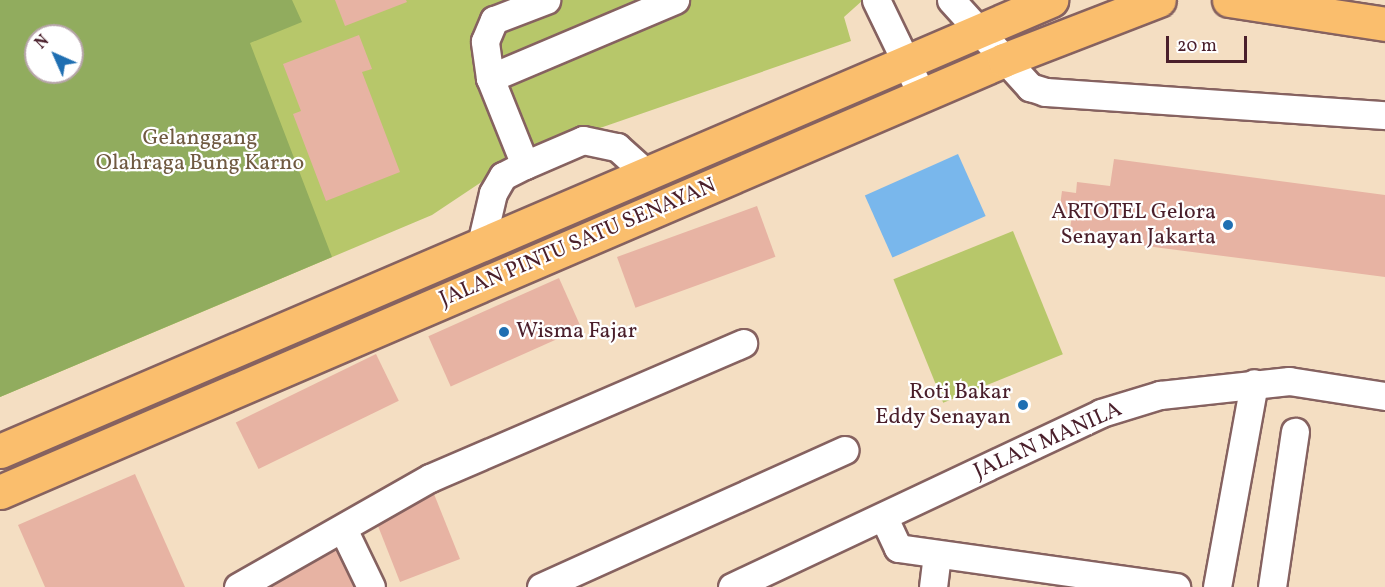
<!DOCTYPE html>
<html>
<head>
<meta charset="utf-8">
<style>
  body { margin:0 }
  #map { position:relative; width:1385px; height:587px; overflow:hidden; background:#f4dec2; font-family:Vollkorn,serif }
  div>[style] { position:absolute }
  .green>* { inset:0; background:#b7c76a; transform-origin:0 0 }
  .forest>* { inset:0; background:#91ac5e }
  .water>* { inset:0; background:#79b7ec; transform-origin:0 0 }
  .building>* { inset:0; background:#e7b3a3; transform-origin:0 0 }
  .roads { filter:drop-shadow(2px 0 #866260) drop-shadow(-2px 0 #866260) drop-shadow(0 2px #866260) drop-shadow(0 -2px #866260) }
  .minor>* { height:27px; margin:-13.5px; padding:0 13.5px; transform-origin:13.5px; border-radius:13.5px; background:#fff }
  .major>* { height:33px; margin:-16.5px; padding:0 16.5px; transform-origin:16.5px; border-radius:16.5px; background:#fabe6d }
  .dots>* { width:16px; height:16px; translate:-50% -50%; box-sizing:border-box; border:3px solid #fff; border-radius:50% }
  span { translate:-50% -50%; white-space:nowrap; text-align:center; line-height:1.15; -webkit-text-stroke:4.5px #fff; paint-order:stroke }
  .park-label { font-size:22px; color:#705a41 }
  .poi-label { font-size:22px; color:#4a1f2b }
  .right { translate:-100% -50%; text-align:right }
  .left { translate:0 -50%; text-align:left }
  .street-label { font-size:22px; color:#4a1f2b }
  .north { position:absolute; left:24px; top:24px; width:60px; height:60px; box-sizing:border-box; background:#fff; border:2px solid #b7a5aa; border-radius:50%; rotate:315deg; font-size:16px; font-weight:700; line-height:24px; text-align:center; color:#4a1f2b }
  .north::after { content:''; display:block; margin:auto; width:21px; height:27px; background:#1f6fb2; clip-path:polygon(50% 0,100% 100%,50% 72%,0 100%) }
  .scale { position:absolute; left:1166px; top:36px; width:81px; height:27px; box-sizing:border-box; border:3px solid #4a1f2b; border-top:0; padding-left:8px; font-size:18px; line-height:21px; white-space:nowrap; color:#4a1f2b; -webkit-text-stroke:4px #fff; paint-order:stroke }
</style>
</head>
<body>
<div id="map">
  <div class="green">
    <i style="clip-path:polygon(evenodd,0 0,863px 0,844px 17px,851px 41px,522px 155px,432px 215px,0 397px,0 0,36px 36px,72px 36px,72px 72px,36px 72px,36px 36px)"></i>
    <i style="left:1013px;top:231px;width:133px;height:129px;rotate:68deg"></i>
  </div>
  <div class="forest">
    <i style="clip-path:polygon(evenodd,0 0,292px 0,302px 22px,250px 43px,332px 257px,0 397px,0 0,36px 36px,72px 36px,72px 72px,36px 72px,36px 36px)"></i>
  </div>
  <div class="water">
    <i style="left:958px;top:154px;width:68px;height:102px;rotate:66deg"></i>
  </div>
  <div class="building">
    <i style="clip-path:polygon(335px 0,406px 0,407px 2px,345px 26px)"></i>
    <i style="clip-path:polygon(359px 35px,372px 69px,362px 72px,400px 172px,326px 201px,293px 114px,301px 111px,283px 64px)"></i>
    <i style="clip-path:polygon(1114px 159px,1385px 195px,1385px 277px,1069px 236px,1072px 215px,1059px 213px,1062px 191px,1076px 193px,1077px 182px,1110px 186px)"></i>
    <i style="left:757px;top:206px;width:54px;height:149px;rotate:70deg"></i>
    <i style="left:559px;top:278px;width:55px;height:143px;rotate:66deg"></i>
    <i style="left:376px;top:354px;width:52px;height:156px;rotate:64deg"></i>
    <i style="clip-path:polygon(135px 474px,185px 587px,45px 587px,18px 525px)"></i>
    <i style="clip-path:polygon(434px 494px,460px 559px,400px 582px,378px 526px)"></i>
    <i style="clip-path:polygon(336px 550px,354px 587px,270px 587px)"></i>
  </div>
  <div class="roads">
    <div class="minor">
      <i style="left:876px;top:0;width:106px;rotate:64.2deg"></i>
      <i style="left:951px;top:0;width:118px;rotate:47.8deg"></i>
      <i style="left:1030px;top:87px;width:16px;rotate:18deg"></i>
      <i style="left:1045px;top:92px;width:341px;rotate:3.9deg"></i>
      <i style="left:490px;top:78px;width:37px;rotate:-98deg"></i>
      <i style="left:485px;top:41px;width:23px;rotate:-67deg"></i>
      <i style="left:494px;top:20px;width:56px;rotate:-21deg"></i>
      <i style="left:525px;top:165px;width:94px;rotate:-111.9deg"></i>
      <i style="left:490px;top:78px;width:201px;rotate:-22.9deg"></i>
      <i style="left:481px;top:244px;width:52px;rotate:-76.8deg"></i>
      <i style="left:493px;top:193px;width:20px;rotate:-60deg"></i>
      <i style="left:503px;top:176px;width:25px;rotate:-27deg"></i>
      <i style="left:525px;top:165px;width:63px;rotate:-23.3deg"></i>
      <i style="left:583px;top:140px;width:35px;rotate:12deg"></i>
      <i style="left:617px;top:147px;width:39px;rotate:42deg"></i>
      <i style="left:884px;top:518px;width:33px;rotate:65deg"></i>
      <i style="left:898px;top:548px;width:281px;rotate:8deg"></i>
      <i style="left:343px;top:529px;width:64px;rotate:64.2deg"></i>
      <i style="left:238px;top:587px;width:221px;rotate:-29.6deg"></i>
      <i style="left:430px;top:478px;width:341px;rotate:-23.3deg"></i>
      <i style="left:541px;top:587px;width:333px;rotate:-24.3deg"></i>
      <i style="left:732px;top:587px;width:408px;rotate:-25.2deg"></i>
      <i style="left:1101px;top:413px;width:62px;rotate:-17deg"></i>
      <i style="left:1160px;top:395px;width:130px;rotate:-6.2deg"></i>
      <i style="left:1289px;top:381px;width:97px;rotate:8.9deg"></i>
      <i style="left:933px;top:587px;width:33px;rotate:-83deg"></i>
      <i style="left:1217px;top:587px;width:207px;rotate:-79.7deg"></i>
      <i style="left:1272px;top:587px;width:157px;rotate:-81.6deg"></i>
    </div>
    <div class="major">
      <i style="left:1229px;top:0;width:158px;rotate:8.7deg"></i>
      <i style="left:0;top:451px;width:1144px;rotate:-23.22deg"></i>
      <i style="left:0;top:492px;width:1093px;rotate:-23.28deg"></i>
      <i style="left:1004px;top:60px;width:166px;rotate:-21.2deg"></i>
    </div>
  </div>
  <div class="dots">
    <i style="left:1228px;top:225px;background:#1f6fb2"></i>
    <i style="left:504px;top:332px;background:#1f6fb2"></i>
    <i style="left:1023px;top:405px;background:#1f6fb2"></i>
  </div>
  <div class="park-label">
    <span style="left:200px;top:151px">Gelanggang<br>Olahraga Bung Karno</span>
  </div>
  <div class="poi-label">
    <span class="right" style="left:1216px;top:225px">ARTOTEL Gelora<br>Senayan Jakarta</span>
    <span class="left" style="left:516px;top:332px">Wisma Fajar</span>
    <span class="right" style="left:1011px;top:405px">Roti Bakar<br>Eddy Senayan</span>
  </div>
  <div class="street-label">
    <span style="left:578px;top:243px;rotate:-23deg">JALAN PINTU SATU SENAYAN</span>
    <span style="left:1048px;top:441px;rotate:-24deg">JALAN MANILA</span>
  </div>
  <div class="north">N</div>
  <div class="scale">20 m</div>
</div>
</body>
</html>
